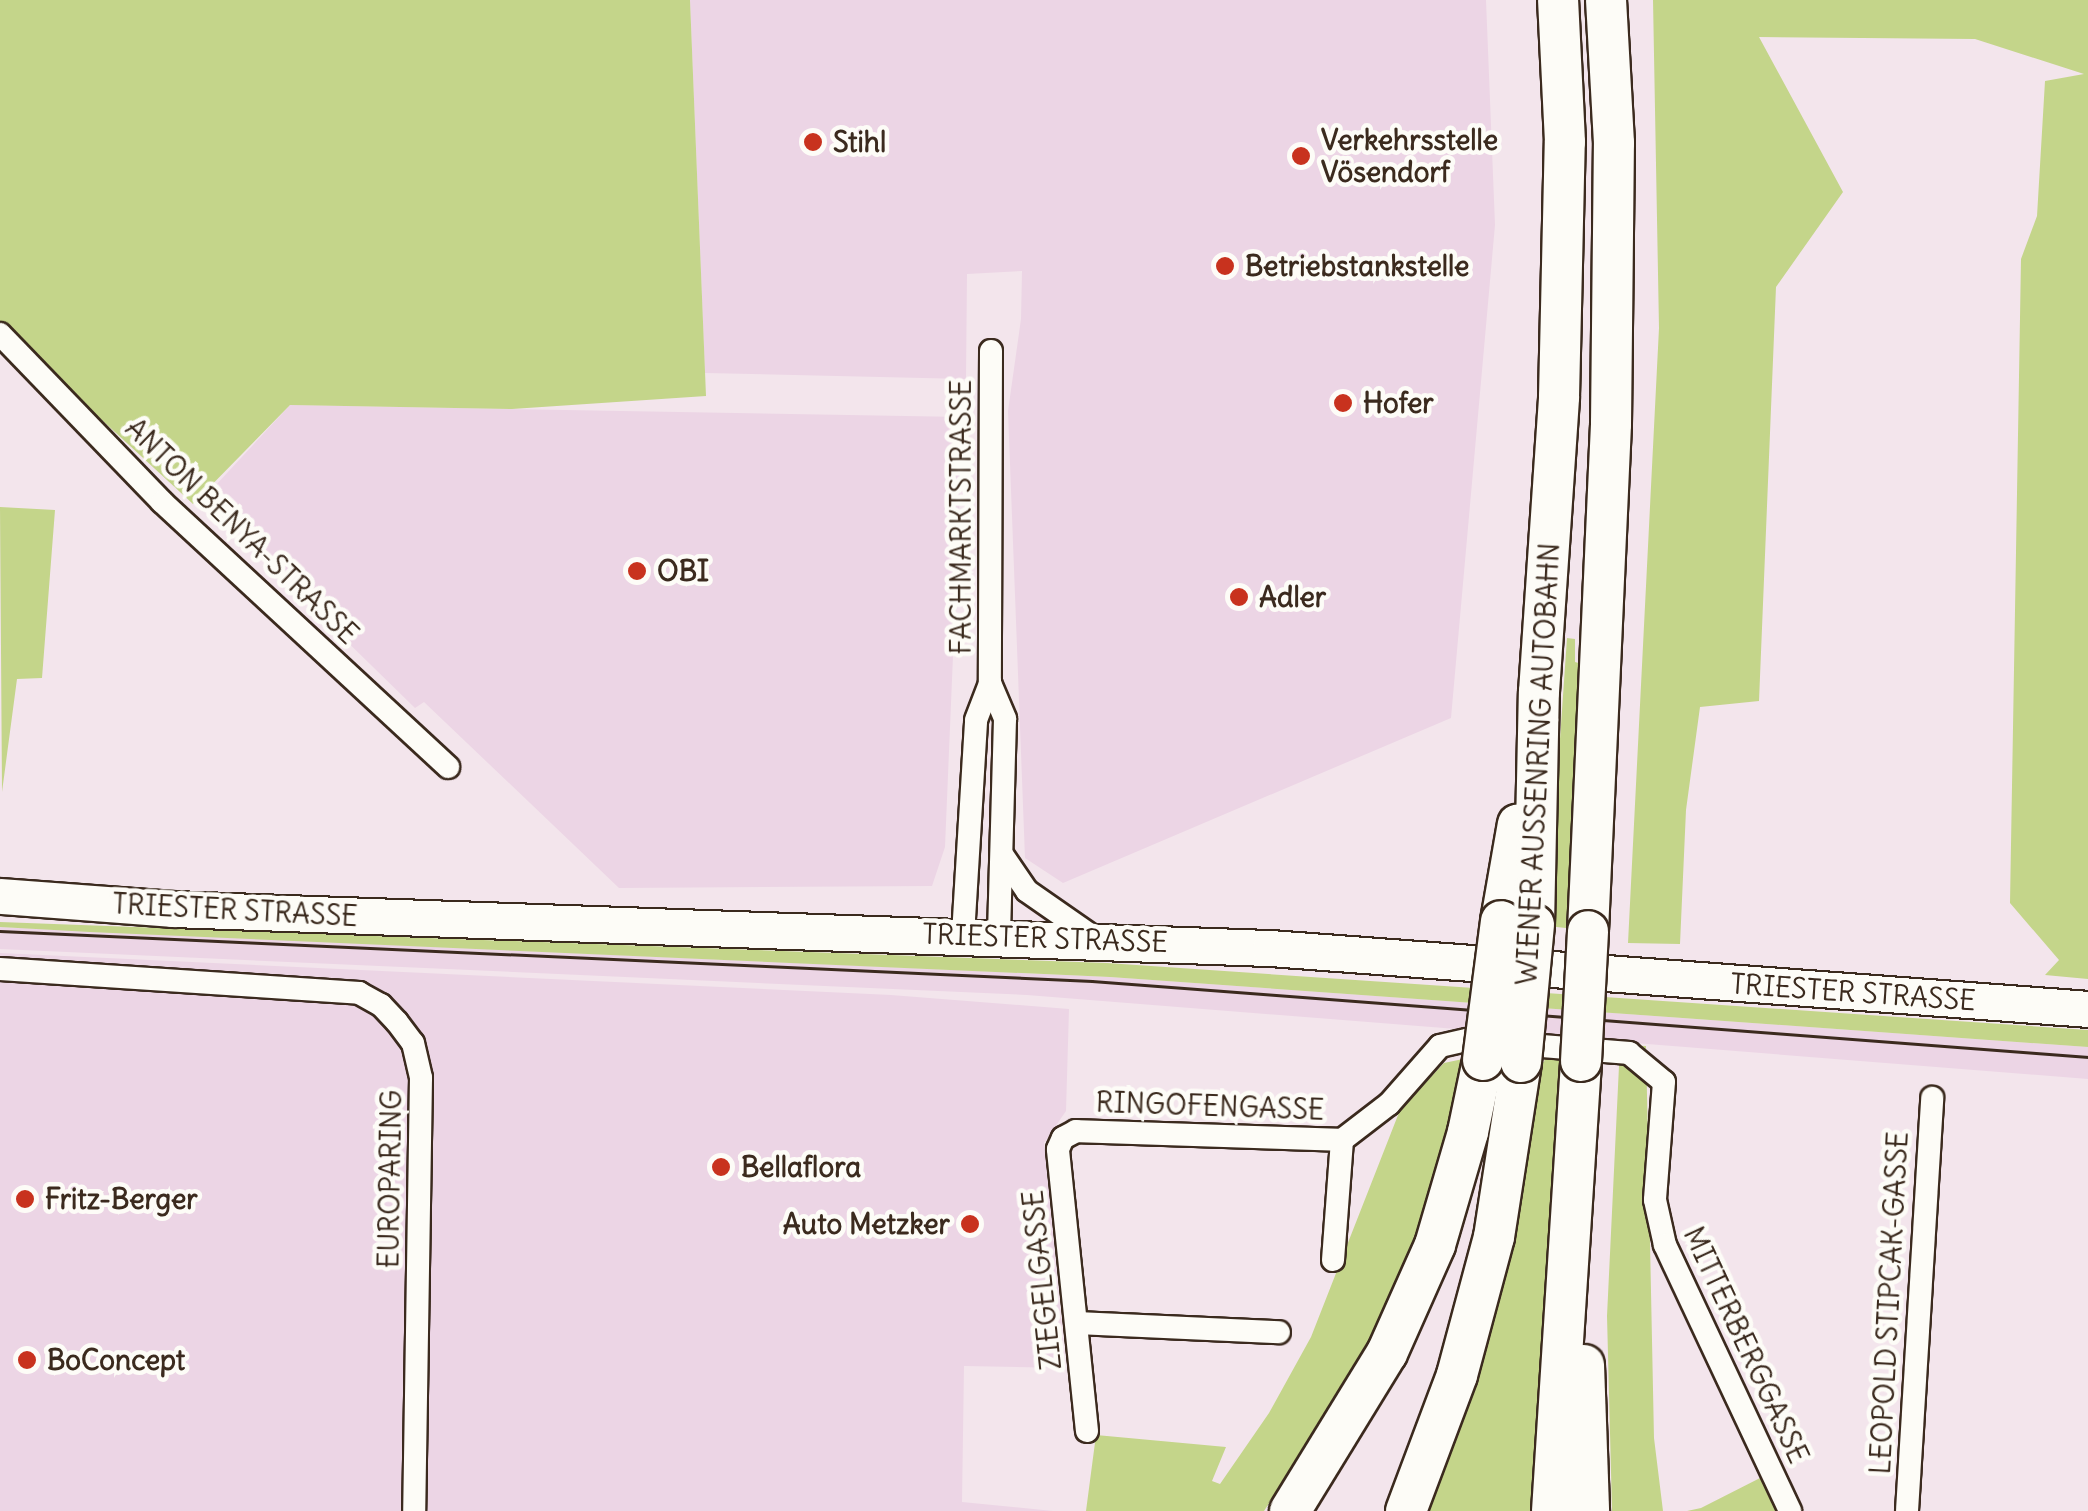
<!DOCTYPE html>
<html>
<head>
<meta charset="utf-8">
<style>
  body { margin:0 }
  #map { position:relative; width:2088px; height:1511px; overflow:hidden; background:#f3e5ec; font-family:Delius,sans-serif }
  div>[style] { position:absolute }
  .built>* { inset:0; background:#ecd5e5 }
  .green>* { inset:0; background:#c4d58a }
  .roads { filter:drop-shadow(2px 0 #3b2a1e) drop-shadow(-2px 0 #3b2a1e) drop-shadow(0 2px #3b2a1e) drop-shadow(0 -2px #3b2a1e) }
  .street>* { height:22px; margin:-11px; padding:0 11px; transform-origin:11px; border-radius:11px; background:#fdfcf7 }
  .primary>* { height:35px; margin:-17.5px; padding:0 17.5px; transform-origin:17.5px; border-radius:17.5px; background:#fdfcf7 }
  .highway>* { height:40px; margin:-20px; padding:0 20px; transform-origin:20px; border-radius:20px; background:#fdfcf7 }
  .tram>* { height:2.5px; margin:-1.25px; padding:0 1.25px; transform-origin:1.25px; border-radius:1.25px; background:#3b2a1e }
  .bridges { filter:drop-shadow(2px 0 #3b2a1e) drop-shadow(-2px 0 #3b2a1e) drop-shadow(0 2px #3b2a1e) drop-shadow(0 -2px #3b2a1e) }
  .highway-bridge>* { height:40px; margin:-20px; padding:0 20px; transform-origin:20px; border-radius:20px; background:#fdfcf7 }
  .dots>* { width:28px; height:28px; translate:-50% -50%; box-sizing:border-box; border:5px solid #fdfcf7; border-radius:50% }
  span { translate:-50% -50%; white-space:nowrap; text-align:center; line-height:1.15; -webkit-text-stroke:9px #fdfcf7; paint-order:stroke }
  .poi-label { font-size:28px; color:#3b2a1e; font-weight:700 }
  .left { translate:0 -50%; text-align:left }
  .right { translate:-100% -50%; text-align:right }
  .street-label { font-size:28px; color:#3b2a1e }
</style>
</head>
<body>
<div id="map">
  <div class="built">
    <i style="clip-path:polygon(690px 0,1486px 0,1495px 225px,1451px 718px,1063px 883px,1025px 858px,1008px 411px,1021px 319px,1022px 271px,967px 274px,966px 379px,705px 373px)"></i>
    <i style="clip-path:polygon(290px 405px,963px 417px,945px 847px,932px 886px,619px 888px,424px 702px,415px 708px,202px 500px)"></i>
    <i style="clip-path:polygon(0 927px,1110px 977px,2088px 1047px,2088px 1079px,1027px 995px,0 949px)"></i>
    <i style="clip-path:polygon(0 953px,891px 995px,1069px 1009px,1066px 1111px,1044px 1143px,1066px 1368px,964px 1366px,962px 1502px,1053px 1511px,0 1511px)"></i>
  </div>
  <div class="green">
    <i style="clip-path:polygon(0 0,690px 0,706px 396px,512px 409px,290px 405px,193px 504px,0 326px)"></i>
    <i style="clip-path:polygon(1653px 0,2088px 0,2088px 979px,2045px 975px,2059px 960px,2010px 903px,2021px 259px,2037px 216px,2045px 81px,2084px 74px,1975px 39px,1759px 37px,1843px 192px,1776px 287px,1759px 701px,1700px 707px,1686px 810px,1680px 944px,1628px 943px,1659px 328px)"></i>
    <i style="clip-path:polygon(0 507px,55px 510px,42px 678px,17px 679px,2px 792px)"></i>
    <i style="clip-path:polygon(1567px 638px,1575px 639px,1575px 662px,1582px 664px,1566px 928px,1547px 926px)"></i>
    <i style="clip-path:polygon(0 922px,1107px 963px,2088px 1030px,2088px 1047px,1110px 977px,90px 932px,0 927px)"></i>
    <i style="clip-path:polygon(1620px 1045px,1646px 1046px,1654px 1438px,1663px 1511px,1612px 1511px,1607px 1316px)"></i>
    <i style="clip-path:polygon(1546px 1053px,1560px 1058px,1538px 1511px,1427px 1511px,1467px 1405px,1534px 1062px,1544px 1062px)"></i>
    <i style="clip-path:polygon(1463px 1059px,1442px 1164px,1389px 1304px,1347px 1385px,1264px 1511px,1086px 1511px,1096px 1435px,1226px 1447px,1212px 1481px,1220px 1484px,1269px 1413px,1311px 1337px,1400px 1110px,1444px 1063px)"></i>
    <i style="clip-path:polygon(1764px 1476px,1781px 1511px,1687px 1511px,1701px 1508px)"></i>
  </div>
  <div class="roads">
    <div class="street">
      <i style="left:0;top:334px;width:233px;rotate:46deg"></i>
      <i style="left:162px;top:502px;width:390px;rotate:42.8deg"></i>
      <i style="left:991px;top:351px;width:332px;rotate:90.2deg"></i>
      <i style="left:990px;top:683px;width:39px;rotate:67deg"></i>
      <i style="left:1005px;top:719px;width:217px;rotate:91.6deg"></i>
      <i style="left:1003px;top:856px;width:42px;rotate:55.6deg"></i>
      <i style="left:1027px;top:891px;width:84px;rotate:34.8deg"></i>
      <i style="left:963px;top:935px;width:215px;rotate:-86.5deg"></i>
      <i style="left:976px;top:720px;width:40px;rotate:-69deg"></i>
      <i style="left:0;top:969px;width:360px;rotate:3.8deg"></i>
      <i style="left:359px;top:993px;width:25px;rotate:29deg"></i>
      <i style="left:381px;top:1005px;width:23px;rotate:47deg"></i>
      <i style="left:397px;top:1022px;width:26px;rotate:53deg"></i>
      <i style="left:413px;top:1043px;width:36px;rotate:77deg"></i>
      <i style="left:421px;top:1078px;width:433px;rotate:90.9deg"></i>
      <i style="left:1333px;top:1260px;width:120px;rotate:-85.7deg"></i>
      <i style="left:1342px;top:1140px;width:59px;rotate:-37.5deg"></i>
      <i style="left:1389px;top:1104px;width:77px;rotate:-48.7deg"></i>
      <i style="left:1440px;top:1046px;width:28px;rotate:-13deg"></i>
      <i style="left:1467px;top:1040px;width:163px;rotate:4.6deg"></i>
      <i style="left:1629px;top:1053px;width:45px;rotate:39.6deg"></i>
      <i style="left:1664px;top:1082px;width:118px;rotate:94.4deg"></i>
      <i style="left:1655px;top:1200px;width:46px;rotate:77.5deg"></i>
      <i style="left:1665px;top:1245px;width:294px;rotate:64.8deg"></i>
      <i style="left:1077px;top:1323px;width:202px;rotate:2.6deg"></i>
      <i style="left:1087px;top:1431px;width:283px;rotate:-95.9deg"></i>
      <i style="left:1058px;top:1149px;width:12px;rotate:-66deg"></i>
      <i style="left:1063px;top:1138px;width:15px;rotate:-28deg"></i>
      <i style="left:1076px;top:1131px;width:266px;rotate:1.9deg"></i>
      <i style="left:1907px;top:1511px;width:414px;rotate:-86.5deg"></i>
    </div>
    <div class="primary">
      <i style="left:0;top:896px;width:173px;rotate:4.3deg"></i>
      <i style="left:173px;top:909px;width:1098px;rotate:2.04deg"></i>
      <i style="left:1270px;top:948px;width:820px;rotate:4.26deg"></i>
    </div>
    <div class="highway">
      <i style="left:1501px;top:921px;width:98px;rotate:-80.1deg"></i>
      <i style="left:1534px;top:925px;width:233px;rotate:-88.8deg"></i>
      <i style="left:1539px;top:692px;width:296px;rotate:-86.1deg"></i>
      <i style="left:1559px;top:397px;width:255px;rotate:-88.7deg"></i>
      <i style="left:1565px;top:142px;width:142px;rotate:-92.8deg"></i>
      <i style="left:1588px;top:931px;width:508px;rotate:-87.4deg"></i>
      <i style="left:1611px;top:424px;width:281px;rotate:-89.4deg"></i>
      <i style="left:1614px;top:143px;width:143px;rotate:-93.2deg"></i>
      <i style="left:1584px;top:1365px;width:146px;rotate:88deg"></i>
      <i style="left:1290px;top:1511px;width:185px;rotate:-58.5deg"></i>
      <i style="left:1387px;top:1353px;width:118px;rotate:-66deg"></i>
      <i style="left:1435px;top:1245px;width:118px;rotate:-73.7deg"></i>
      <i style="left:1468px;top:1132px;width:74px;rotate:-78.2deg"></i>
      <i style="left:1406px;top:1511px;width:145px;rotate:-69.4deg"></i>
      <i style="left:1457px;top:1375px;width:143px;rotate:-75deg"></i>
      <i style="left:1494px;top:1237px;width:177px;rotate:-81.2deg"></i>
      <i style="left:1552px;top:1511px;width:451px;rotate:-86.3deg"></i>
    </div>
  </div>
  <div class="tram">
    <i style="left:0;top:931px;width:1093px;rotate:2.62deg"></i>
    <i style="left:1092px;top:981px;width:999px;rotate:4.36deg"></i>
  </div>
  <div class="bridges">
    <div class="highway-bridge">
      <i style="left:1483px;top:1060px;width:140px;rotate:-82.6deg"></i>
      <i style="left:1581px;top:1061px;width:130px;rotate:-86.9deg"></i>
      <i style="left:1521px;top:1062px;width:138px;rotate:-84.6deg"></i>
    </div>
  </div>
  <div class="dots">
    <i style="left:813px;top:142px;background:#c8321e"></i>
    <i style="left:1301px;top:156px;background:#c8321e"></i>
    <i style="left:1225px;top:266px;background:#c8321e"></i>
    <i style="left:1343px;top:403px;background:#c8321e"></i>
    <i style="left:637px;top:571px;background:#c8321e"></i>
    <i style="left:1239px;top:597px;background:#c8321e"></i>
    <i style="left:721px;top:1167px;background:#c8321e"></i>
    <i style="left:25px;top:1199px;background:#c8321e"></i>
    <i style="left:970px;top:1224px;background:#c8321e"></i>
    <i style="left:27px;top:1360px;background:#c8321e"></i>
  </div>
  <div class="poi-label">
    <span class="left" style="left:1321px;top:156px">Verkehrsstelle<br>Vösendorf</span>
    <span class="left" style="left:833px;top:142px">Stihl</span>
    <span class="left" style="left:1245px;top:266px">Betriebstankstelle</span>
    <span class="left" style="left:1363px;top:403px">Hofer</span>
    <span class="left" style="left:657px;top:571px">OBI</span>
    <span class="left" style="left:1259px;top:597px">Adler</span>
    <span class="left" style="left:741px;top:1167px">Bellaflora</span>
    <span class="left" style="left:45px;top:1199px">Fritz-Berger</span>
    <span class="right" style="left:950px;top:1224px">Auto Metzker</span>
    <span class="left" style="left:47px;top:1360px">BoConcept</span>
  </div>
  <div class="street-label">
    <span style="left:961px;top:517px;rotate:-90deg">FACHMARKTSTRASSE</span>
    <span style="left:242px;top:531px;rotate:44deg">ANTON BENYA-STRASSE</span>
    <span style="left:1538px;top:764px;rotate:-87deg">WIENER AUSSENRING AUTOBAHN</span>
    <span style="left:235px;top:910px;rotate:3deg">TRIESTER STRASSE</span>
    <span style="left:1045px;top:938px;rotate:2deg">TRIESTER STRASSE</span>
    <span style="left:1853px;top:992px;rotate:4deg">TRIESTER STRASSE</span>
    <span style="left:1210px;top:1106px;rotate:2deg">RINGOFENGASSE</span>
    <span style="left:390px;top:1179px;rotate:-89deg">EUROPARING</span>
    <span style="left:1042px;top:1280px;rotate:-96deg">ZIEGELGASSE</span>
    <span style="left:1889px;top:1303px;rotate:-87deg">LEOPOLD STIPCAK-GASSE</span>
    <span style="left:1746px;top:1345px;rotate:65deg">MITTERBERGGASSE</span>
  </div>
</div>
</body>
</html>
